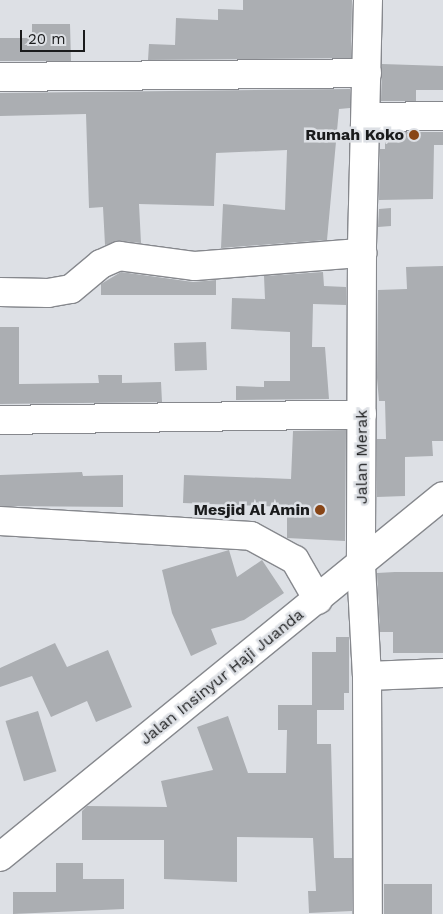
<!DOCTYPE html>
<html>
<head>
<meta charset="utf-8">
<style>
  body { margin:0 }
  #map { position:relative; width:443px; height:914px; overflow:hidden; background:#dde0e5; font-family:"Work Sans",sans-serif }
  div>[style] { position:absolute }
  .building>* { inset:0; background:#abaeb2; transform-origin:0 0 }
  .roads { filter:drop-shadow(1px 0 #86888d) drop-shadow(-1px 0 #86888d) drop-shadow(0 1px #86888d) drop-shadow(0 -1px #86888d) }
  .minor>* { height:28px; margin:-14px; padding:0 14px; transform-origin:14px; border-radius:14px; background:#fff }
  .dots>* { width:14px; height:14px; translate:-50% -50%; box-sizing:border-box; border:2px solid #dde0e5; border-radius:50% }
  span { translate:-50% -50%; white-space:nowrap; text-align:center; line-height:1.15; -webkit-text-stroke:5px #dde0e5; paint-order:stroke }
  .poi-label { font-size:16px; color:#1a1b1c; font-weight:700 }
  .right { translate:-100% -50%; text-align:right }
  .street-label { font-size:16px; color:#1a1b1c }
  .scale { position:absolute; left:20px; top:30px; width:65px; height:22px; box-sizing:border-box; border:2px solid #1a1b1c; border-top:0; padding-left:6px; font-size:15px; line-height:18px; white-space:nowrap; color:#1a1b1c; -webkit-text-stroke:4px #dde0e5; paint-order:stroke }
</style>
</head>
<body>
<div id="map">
  <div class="building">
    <i style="clip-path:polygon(243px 0,352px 0,351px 58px,148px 60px,149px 44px,175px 45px,176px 18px,218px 20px,218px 9px,243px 10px)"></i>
    <i style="clip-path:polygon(32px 24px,70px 24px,71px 61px,0 61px,0 38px,32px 38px)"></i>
    <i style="clip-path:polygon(382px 64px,443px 66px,443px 90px,416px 90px,416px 101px,381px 101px)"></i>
    <i style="clip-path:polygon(350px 89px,350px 108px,339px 109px,327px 240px,221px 248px,223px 204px,285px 210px,287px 150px,216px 153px,214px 206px,139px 204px,141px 243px,121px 241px,105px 245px,103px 207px,89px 208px,86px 114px,0 116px,0 93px)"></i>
    <i style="clip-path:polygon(385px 132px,443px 132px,443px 145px,434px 145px,433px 199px,379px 200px,380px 149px,385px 149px)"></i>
    <i style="clip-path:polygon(391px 208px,391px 226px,378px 227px,379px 209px)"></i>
    <i style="clip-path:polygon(443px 266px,443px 441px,432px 441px,433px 456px,405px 457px,405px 496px,377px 497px,377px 439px,386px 439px,385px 401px,379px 401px,377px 378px,378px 290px,407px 289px,406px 267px)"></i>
    <i style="clip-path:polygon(121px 272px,193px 282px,216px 280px,216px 295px,101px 295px,101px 284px)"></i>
    <i style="clip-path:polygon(323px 272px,324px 286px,346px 287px,346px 305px,313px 304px,312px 347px,325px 347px,329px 399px,236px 400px,236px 386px,264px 387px,264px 381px,290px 381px,290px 332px,231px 329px,232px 298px,265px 299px,264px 276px)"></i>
    <i style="clip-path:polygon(0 327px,19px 327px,19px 384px,99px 383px,98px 375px,122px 375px,122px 383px,161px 382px,162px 402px,0 404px)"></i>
    <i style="left:206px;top:342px;width:28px;height:32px;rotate:88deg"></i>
    <i style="clip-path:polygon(346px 430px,345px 541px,287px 538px,287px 507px,183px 503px,184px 475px,291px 479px,293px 431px)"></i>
    <i style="clip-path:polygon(82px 472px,83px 476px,123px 475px,123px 507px,0 506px,0 475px)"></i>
    <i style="clip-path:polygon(229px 550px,237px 577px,262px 560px,284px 593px,244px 620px,211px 629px,217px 644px,191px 656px,172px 613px,162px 570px)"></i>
    <i style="clip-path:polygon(395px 572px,443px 572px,443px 653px,393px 653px,393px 632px,380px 632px,377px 573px)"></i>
    <i style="clip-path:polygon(336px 637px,349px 637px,349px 693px,344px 693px,344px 710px,317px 710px,317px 744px,331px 744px,334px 858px,352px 858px,352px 911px,309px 913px,308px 891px,316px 891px,313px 838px,237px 837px,237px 882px,164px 879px,164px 840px,82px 840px,82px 811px,87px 806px,167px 807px,161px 781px,213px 770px,197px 727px,228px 716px,248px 773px,286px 773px,287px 730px,278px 730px,278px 705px,312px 705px,312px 652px,336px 652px)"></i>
    <i style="clip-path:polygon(55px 643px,67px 667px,108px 650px,132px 707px,96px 722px,87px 701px,51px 717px,32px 676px,0 687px,0 668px)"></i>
    <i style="left:38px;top:711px;width:63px;height:34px;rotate:73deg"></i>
    <i style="clip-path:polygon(56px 863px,83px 863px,83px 879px,124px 879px,124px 909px,13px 914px,13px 892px,56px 892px)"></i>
    <i style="left:384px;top:884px;width:48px;height:30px"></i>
  </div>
  <div class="roads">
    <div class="minor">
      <i style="left:368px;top:0;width:253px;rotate:91.4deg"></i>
      <i style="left:362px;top:253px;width:313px;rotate:90.2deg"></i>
      <i style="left:361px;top:566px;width:110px;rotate:86.9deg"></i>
      <i style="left:367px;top:676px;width:238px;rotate:89.8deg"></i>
      <i style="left:0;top:77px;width:367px;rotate:-0.6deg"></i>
      <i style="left:366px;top:117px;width:77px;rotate:-0.7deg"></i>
      <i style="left:0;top:292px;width:48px;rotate:1.2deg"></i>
      <i style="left:48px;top:293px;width:23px;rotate:-10deg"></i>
      <i style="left:71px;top:289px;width:39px;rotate:-40deg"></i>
      <i style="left:101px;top:264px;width:20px;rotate:-24deg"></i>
      <i style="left:119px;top:256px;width:77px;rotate:7.5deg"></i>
      <i style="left:195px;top:266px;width:168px;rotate:-4.5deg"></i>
      <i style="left:0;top:420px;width:362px;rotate:-0.9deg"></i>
      <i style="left:0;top:521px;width:251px;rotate:3.4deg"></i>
      <i style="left:251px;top:536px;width:50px;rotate:28.6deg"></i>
      <i style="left:295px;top:560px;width:46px;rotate:60.1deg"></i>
      <i style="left:367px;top:676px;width:76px;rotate:-2.3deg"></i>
      <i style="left:0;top:857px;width:571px;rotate:-39.18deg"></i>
    </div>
  </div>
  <div class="dots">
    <i style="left:414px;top:135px;background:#884516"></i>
    <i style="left:320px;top:510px;background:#884516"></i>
  </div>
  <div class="poi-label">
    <span class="right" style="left:404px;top:135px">Rumah Koko</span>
    <span class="right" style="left:310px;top:510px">Mesjid Al Amin</span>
  </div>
  <div class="street-label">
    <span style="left:362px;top:457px;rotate:-90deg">Jalan Merak</span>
    <span style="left:222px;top:677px;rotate:-39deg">Jalan Insinyur Haji Juanda</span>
  </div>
  <div class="scale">20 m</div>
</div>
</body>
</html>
